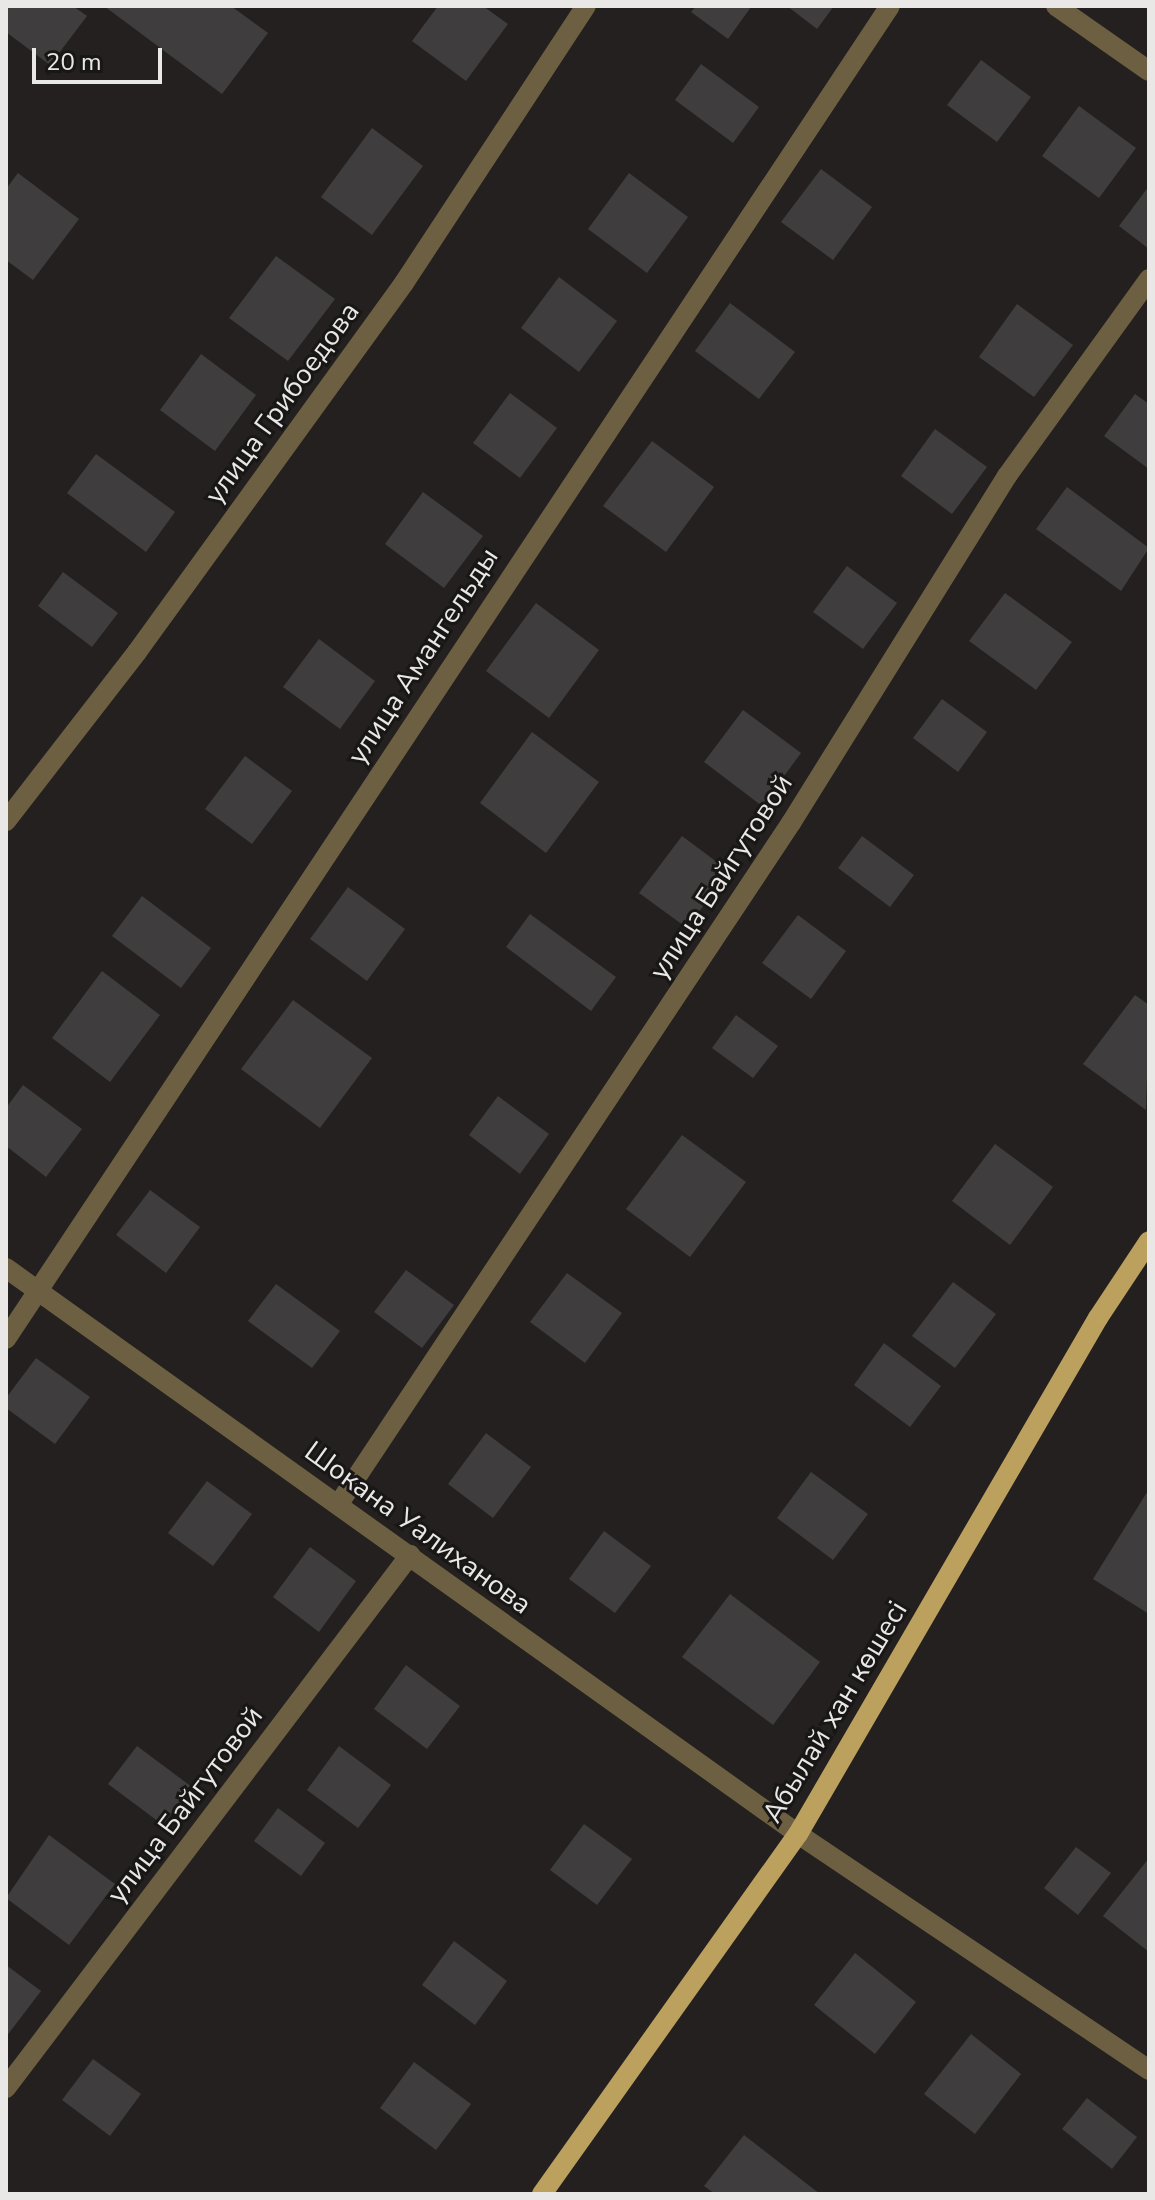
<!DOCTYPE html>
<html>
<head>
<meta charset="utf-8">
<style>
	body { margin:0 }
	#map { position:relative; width:1155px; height:2200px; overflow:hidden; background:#23201f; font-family:"Nunito Sans",sans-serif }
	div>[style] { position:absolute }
	.building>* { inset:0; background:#403d3e }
	.minor>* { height:20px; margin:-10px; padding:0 10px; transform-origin:10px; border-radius:10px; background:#6d6042 }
	.major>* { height:20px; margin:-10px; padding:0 10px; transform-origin:10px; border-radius:10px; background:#bba05e }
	span { translate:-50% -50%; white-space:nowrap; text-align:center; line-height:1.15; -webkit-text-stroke:6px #191716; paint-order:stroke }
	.street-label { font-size:28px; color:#e9e8e7 }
	.frame { position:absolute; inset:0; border:8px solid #e9e8e7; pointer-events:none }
	.scale { position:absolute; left:32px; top:48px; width:130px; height:36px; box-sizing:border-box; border:4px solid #e9e8e7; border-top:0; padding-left:10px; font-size:24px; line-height:28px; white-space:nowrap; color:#e9e8e7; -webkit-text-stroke:6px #191716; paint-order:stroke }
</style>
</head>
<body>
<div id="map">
	<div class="building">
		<i style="clip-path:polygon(6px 6px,73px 6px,87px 16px,50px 65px,6px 32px)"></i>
		<i style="clip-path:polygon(104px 6px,231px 6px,268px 33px,222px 94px)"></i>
		<i style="clip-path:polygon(438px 6px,483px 6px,508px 24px,466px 81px,412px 41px)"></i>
		<i style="clip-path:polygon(696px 6px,749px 6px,751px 7px,728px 39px,691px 12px)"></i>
		<i style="clip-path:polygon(787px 6px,834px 6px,817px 29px)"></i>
		<i style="clip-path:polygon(981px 60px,1031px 97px,997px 142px,947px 105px)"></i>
		<i style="clip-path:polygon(701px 64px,759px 107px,733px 143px,675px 100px)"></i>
		<i style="clip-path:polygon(1079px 106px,1136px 148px,1099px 198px,1042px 156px)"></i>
		<i style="clip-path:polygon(372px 128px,423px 166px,372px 235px,321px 197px)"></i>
		<i style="clip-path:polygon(821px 169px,872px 207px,833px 260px,781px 222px)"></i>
		<i style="clip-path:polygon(18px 173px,79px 219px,33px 280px,6px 260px,6px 189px)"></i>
		<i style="clip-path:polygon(629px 173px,688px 217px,647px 273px,588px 229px)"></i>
		<i style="clip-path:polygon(1149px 186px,1149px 249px,1119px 226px)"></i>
		<i style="clip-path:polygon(276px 256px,335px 299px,288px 361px,229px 318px)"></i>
		<i style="clip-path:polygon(559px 277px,617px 321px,579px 372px,521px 328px)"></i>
		<i style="clip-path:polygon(730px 303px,795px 352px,759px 399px,695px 351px)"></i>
		<i style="clip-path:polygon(1017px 304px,1073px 345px,1034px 397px,979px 357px)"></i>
		<i style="clip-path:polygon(201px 354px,256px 395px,215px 451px,160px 410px)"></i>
		<i style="clip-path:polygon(510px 393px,557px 428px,520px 478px,473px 443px)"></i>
		<i style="clip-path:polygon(1135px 394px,1149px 404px,1149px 469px,1104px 436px)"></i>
		<i style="clip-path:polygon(935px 429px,987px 467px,952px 514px,901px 476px)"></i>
		<i style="clip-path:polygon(652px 441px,714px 487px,666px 552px,603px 506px)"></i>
		<i style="clip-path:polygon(96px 454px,175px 512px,146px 552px,67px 493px)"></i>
		<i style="clip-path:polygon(1067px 487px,1149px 548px,1121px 591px,1036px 529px)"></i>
		<i style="clip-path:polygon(423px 492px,483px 536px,444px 588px,385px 544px)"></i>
		<i style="clip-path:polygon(847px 566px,897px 603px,863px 649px,813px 612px)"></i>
		<i style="clip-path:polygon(63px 572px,118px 613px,92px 647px,38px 606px)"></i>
		<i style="clip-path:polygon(1005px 593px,1072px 642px,1036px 690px,969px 641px)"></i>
		<i style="clip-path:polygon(536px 603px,599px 650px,549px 718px,486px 671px)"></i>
		<i style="clip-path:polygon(319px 639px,375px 681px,340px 729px,283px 687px)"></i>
		<i style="clip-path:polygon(942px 699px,987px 732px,958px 772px,913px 738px)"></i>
		<i style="clip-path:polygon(743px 710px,801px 753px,762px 806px,704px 762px)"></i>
		<i style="clip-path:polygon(532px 732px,599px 782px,546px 853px,480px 803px)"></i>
		<i style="clip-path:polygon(245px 756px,292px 791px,252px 844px,205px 809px)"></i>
		<i style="clip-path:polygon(682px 836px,729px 871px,687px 928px,639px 893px)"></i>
		<i style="clip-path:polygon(862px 836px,914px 875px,890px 907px,838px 868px)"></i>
		<i style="clip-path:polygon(348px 887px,405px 929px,367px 981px,310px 939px)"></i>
		<i style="clip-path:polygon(142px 896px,211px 948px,181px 988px,112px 936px)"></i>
		<i style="clip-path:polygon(530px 914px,616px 977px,591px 1011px,506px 947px)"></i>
		<i style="clip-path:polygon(798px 915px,846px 951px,811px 999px,762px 963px)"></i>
		<i style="clip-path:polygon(102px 971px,160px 1015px,110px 1082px,52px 1038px)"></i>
		<i style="clip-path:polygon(1135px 995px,1149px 1005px,1146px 1110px,1083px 1064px)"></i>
		<i style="clip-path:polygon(293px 1000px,372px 1058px,320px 1128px,241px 1069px)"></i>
		<i style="clip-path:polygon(736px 1015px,778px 1046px,753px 1078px,712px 1048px)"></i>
		<i style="clip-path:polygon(23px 1085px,82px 1129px,46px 1177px,6px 1146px,6px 1108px)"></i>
		<i style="clip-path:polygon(498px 1096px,549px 1134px,520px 1174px,469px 1135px)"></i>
		<i style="clip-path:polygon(682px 1135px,746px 1182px,690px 1257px,626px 1209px)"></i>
		<i style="clip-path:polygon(995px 1144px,1053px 1187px,1010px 1245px,952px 1201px)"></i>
		<i style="clip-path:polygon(150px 1190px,200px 1227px,166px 1273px,116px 1235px)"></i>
		<i style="clip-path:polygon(406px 1270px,454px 1305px,422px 1348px,374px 1312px)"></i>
		<i style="clip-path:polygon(567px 1273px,622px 1313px,585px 1363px,530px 1322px)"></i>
		<i style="clip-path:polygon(953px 1282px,996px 1314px,955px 1368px,912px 1336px)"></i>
		<i style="clip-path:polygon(276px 1284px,340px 1331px,312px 1368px,248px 1321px)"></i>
		<i style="clip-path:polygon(884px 1343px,941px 1386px,910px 1427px,854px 1385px)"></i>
		<i style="clip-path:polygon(36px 1358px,90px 1397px,55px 1444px,6px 1408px,6px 1398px)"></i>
		<i style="clip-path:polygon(486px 1433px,531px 1467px,493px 1518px,448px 1484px)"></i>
		<i style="clip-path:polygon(811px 1472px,868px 1514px,833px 1560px,777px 1518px)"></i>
		<i style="clip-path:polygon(207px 1481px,252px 1514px,213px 1566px,168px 1533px)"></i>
		<i style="clip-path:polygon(1149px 1489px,1149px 1614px,1093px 1579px)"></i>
		<i style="clip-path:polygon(604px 1531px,651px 1566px,615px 1613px,569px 1579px)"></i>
		<i style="clip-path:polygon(310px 1547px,356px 1581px,319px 1632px,273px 1597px)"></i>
		<i style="clip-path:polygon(730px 1594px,820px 1662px,773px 1725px,682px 1657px)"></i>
		<i style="clip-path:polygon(406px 1665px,460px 1706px,427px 1749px,374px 1709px)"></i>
		<i style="clip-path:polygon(137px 1746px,192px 1787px,163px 1825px,108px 1784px)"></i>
		<i style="clip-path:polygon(339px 1746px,391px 1785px,358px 1828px,307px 1790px)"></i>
		<i style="clip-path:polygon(278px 1808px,325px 1843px,301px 1876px,254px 1841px)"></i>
		<i style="clip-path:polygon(584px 1824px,632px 1859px,597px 1905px,550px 1870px)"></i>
		<i style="clip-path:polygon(49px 1835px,115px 1884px,69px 1945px,6px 1898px)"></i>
		<i style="clip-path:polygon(1076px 1847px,1111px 1873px,1078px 1915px,1044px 1888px)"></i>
		<i style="clip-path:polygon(1149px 1858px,1149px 1952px,1103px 1916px)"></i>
		<i style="clip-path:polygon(454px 1941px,507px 1981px,475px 2025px,422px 1985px)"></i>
		<i style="clip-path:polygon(855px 1953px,916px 2002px,875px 2054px,814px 2005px)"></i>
		<i style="clip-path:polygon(6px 1965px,41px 1991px,6px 2037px)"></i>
		<i style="clip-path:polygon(971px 2034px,1021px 2074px,975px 2134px,924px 2094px)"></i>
		<i style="clip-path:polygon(93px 2059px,141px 2094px,110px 2136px,62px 2100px)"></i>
		<i style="clip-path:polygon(414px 2062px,471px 2104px,436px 2150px,380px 2108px)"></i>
		<i style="clip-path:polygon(1087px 2098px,1137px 2137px,1112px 2169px,1062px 2129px)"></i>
		<i style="clip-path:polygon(744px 2135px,820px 2194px,715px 2194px,704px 2186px)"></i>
	</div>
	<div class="minor">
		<i style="left:1056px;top:6px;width:113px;rotate:35deg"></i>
		<i style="left:6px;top:821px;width:214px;rotate:-52.2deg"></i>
		<i style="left:137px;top:652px;width:455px;rotate:-54.1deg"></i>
		<i style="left:404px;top:283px;width:331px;rotate:-56.7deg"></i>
		<i style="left:6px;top:1268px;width:973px;rotate:35.55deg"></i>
		<i style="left:798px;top:1834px;width:423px;rotate:33.9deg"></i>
		<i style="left:6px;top:1339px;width:1599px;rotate:-56.45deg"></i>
		<i style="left:338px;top:1505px;width:819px;rotate:-56.41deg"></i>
		<i style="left:791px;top:823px;width:409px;rotate:-58.1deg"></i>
		<i style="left:1007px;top:476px;width:243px;rotate:-54.2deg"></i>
		<i style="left:6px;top:2088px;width:669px;rotate:-52.84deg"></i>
	</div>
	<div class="major">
		<i style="left:542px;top:2194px;width:442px;rotate:-54.6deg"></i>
		<i style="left:798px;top:1834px;width:597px;rotate:-59.83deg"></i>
		<i style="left:1098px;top:1318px;width:92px;rotate:-56.5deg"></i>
	</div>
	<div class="street-label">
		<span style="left:282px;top:403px;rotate:-54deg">улица Грибоедова</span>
		<span style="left:423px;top:656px;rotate:-57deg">улица Амангельды</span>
		<span style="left:721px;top:877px;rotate:-57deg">улица Байгутовой</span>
		<span style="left:418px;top:1528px;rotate:36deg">Шокана Уалиханова</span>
		<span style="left:835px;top:1712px;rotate:-59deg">Абылай хан көшесі</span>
		<span style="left:185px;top:1805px;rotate:-53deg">улица Байгутовой</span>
	</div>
	<div class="frame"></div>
	<div class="scale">20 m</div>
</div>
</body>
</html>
